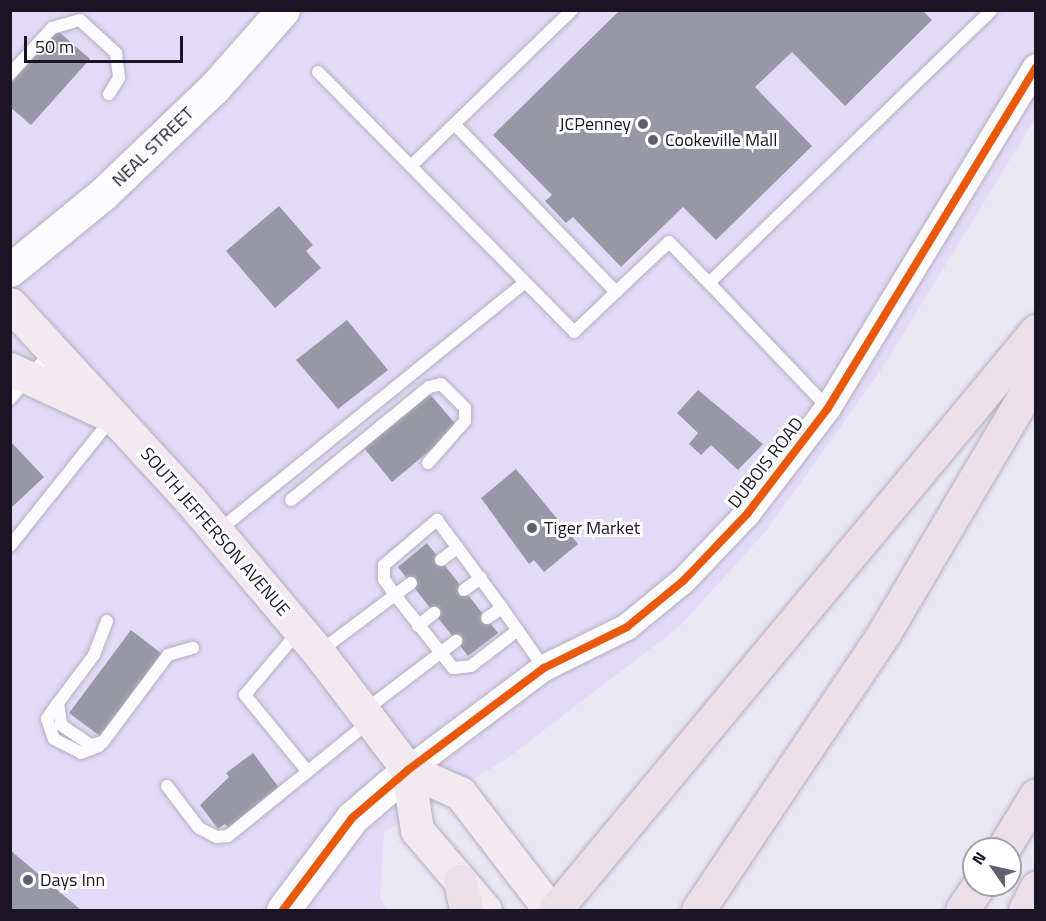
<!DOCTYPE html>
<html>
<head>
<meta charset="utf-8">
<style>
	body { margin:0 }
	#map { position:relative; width:1046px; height:921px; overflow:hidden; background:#eae7f5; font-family:"Titillium Web",sans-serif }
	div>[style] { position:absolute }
	.built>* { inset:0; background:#e2dbf8 }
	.building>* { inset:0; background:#9897a5 }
	.roads { filter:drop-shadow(0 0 2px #b3afbd) drop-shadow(0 0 2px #b3afbd) }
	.lane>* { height:12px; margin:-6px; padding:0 6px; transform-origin:6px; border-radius:6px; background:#fcfbfe }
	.street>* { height:26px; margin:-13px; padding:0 13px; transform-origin:13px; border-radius:13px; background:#fcfbfe }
	.secondary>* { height:33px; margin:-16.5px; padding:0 16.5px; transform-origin:16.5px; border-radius:16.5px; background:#fcfbfe }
	.primary>* { height:33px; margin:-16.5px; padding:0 16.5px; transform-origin:16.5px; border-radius:16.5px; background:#f2eaf0 }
	.highway>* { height:33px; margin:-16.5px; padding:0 16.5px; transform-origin:16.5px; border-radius:16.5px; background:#eddfe7 }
	.cycleway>* { height:8px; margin:-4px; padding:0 4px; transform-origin:4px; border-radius:4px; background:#e8590c }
	.dots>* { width:16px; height:16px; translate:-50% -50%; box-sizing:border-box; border:3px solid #fff; border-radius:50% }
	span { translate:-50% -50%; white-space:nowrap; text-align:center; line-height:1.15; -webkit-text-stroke:6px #fff; paint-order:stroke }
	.poi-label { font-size:18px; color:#191524 }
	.right { translate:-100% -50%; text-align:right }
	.left { translate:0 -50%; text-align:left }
	.street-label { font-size:18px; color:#191524 }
	.frame { position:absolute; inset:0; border:12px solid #191524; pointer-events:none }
	.north { position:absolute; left:962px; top:837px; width:60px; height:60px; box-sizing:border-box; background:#fff; border:2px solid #a3a1a7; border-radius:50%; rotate:304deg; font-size:16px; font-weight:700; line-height:24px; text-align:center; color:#191524 }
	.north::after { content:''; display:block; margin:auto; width:21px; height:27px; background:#625e6d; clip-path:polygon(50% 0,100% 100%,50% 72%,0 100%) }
	.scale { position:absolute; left:24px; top:36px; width:159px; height:27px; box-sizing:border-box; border:3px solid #191524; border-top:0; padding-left:8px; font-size:18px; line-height:21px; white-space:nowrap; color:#191524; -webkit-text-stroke:4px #fff; paint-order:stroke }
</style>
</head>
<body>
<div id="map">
	<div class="built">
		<i style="clip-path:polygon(10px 11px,1035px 11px,1035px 119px,881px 370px,766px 531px,680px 626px,505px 760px,384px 832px,380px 900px,389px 910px,11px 910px)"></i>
	</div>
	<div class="building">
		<i style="clip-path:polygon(620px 10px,922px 10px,932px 20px,845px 106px,792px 52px,755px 87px,812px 146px,716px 240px,683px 207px,621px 267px,573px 217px,566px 223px,545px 201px,552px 195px,493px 135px)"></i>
		<i style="clip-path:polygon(58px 31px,90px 59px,31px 125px,10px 107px,10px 84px)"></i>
		<i style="clip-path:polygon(279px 206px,313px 245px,306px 251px,321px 268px,275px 308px,226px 251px)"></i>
		<i style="clip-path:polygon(347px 320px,388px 370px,338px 409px,296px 360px)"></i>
		<i style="clip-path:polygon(698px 390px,763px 444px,738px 470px,711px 445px,701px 455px,689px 444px,698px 433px,677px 413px)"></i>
		<i style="clip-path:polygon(429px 393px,458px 427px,392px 482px,364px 448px)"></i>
		<i style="clip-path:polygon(13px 444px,44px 477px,10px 509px,10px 445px)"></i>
		<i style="clip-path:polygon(516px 469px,578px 544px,544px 572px,534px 560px,529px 564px,481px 498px)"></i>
		<i style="clip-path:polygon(427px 543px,498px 633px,468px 656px,398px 567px)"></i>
		<i style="clip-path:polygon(131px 630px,162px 654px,100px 736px,69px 713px)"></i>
		<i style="clip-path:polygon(253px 753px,280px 789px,229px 829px,225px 824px,218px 829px,200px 805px,229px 777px,226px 773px)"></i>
		<i style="clip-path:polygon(10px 850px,81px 910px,10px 910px)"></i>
	</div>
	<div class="roads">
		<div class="lane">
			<i style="left:318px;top:72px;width:365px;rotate:45.4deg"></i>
			<i style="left:574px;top:332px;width:58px;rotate:-43.6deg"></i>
			<i style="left:616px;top:292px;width:231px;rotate:-133.9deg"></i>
			<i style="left:10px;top:74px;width:62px;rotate:-47.6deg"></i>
			<i style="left:52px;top:28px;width:29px;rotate:-16deg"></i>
			<i style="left:80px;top:20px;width:49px;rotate:42.5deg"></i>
			<i style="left:116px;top:53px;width:25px;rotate:83deg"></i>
			<i style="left:119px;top:78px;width:19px;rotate:122deg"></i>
			<i style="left:411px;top:166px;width:224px;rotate:-44.1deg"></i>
			<i style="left:709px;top:283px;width:173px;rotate:46.4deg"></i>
			<i style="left:616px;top:292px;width:73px;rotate:-43.3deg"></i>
			<i style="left:669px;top:242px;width:57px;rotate:45.7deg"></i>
			<i style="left:709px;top:283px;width:393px;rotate:-44deg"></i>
			<i style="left:10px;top:399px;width:64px;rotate:-48.8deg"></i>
			<i style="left:291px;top:500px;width:178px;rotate:-39.3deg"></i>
			<i style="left:429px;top:387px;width:12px;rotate:-14deg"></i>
			<i style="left:441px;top:384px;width:34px;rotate:45deg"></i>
			<i style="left:465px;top:408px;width:13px;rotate:90deg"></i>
			<i style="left:465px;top:421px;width:56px;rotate:131.4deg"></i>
			<i style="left:218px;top:531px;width:395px;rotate:-39deg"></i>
			<i style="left:10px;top:546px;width:164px;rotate:-51.4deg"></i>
			<i style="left:441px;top:560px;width:21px;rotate:-37deg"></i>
			<i style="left:411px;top:583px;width:20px;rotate:143deg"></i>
			<i style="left:395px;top:595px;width:93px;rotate:51.5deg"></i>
			<i style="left:453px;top:668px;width:18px;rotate:-6deg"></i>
			<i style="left:471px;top:666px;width:59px;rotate:-37.5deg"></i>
			<i style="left:464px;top:590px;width:21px;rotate:-35deg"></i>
			<i style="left:502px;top:608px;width:73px;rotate:55deg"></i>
			<i style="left:107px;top:621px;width:36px;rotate:111deg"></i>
			<i style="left:94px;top:655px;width:60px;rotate:126.9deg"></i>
			<i style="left:58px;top:703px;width:22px;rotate:82deg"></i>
			<i style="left:61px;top:725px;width:36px;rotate:34deg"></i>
			<i style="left:91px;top:745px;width:12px;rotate:-14deg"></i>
			<i style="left:103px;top:742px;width:109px;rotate:-53.2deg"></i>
			<i style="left:168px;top:655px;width:26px;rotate:-16deg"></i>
			<i style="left:418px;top:626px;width:21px;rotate:-39deg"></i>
			<i style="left:298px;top:632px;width:82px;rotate:130.1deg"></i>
			<i style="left:245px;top:695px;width:99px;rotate:50.7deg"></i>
			<i style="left:319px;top:652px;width:95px;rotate:-36.9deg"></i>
			<i style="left:395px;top:595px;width:19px;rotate:-125deg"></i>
			<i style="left:384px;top:579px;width:14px;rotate:-90deg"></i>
			<i style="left:384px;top:565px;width:70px;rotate:-40.3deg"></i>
			<i style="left:437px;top:520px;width:109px;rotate:53.5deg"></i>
			<i style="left:502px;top:608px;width:18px;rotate:146deg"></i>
			<i style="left:57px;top:704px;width:18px;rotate:124deg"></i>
			<i style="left:47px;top:719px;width:21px;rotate:71deg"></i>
			<i style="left:54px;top:739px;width:30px;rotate:27deg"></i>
			<i style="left:81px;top:753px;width:19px;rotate:-21deg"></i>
			<i style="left:364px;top:711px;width:116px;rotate:-37.3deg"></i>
			<i style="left:167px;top:786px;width:53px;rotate:52.7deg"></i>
			<i style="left:199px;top:828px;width:20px;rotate:27deg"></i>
			<i style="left:217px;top:837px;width:11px;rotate:-5deg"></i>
			<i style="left:228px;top:836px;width:181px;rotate:-39deg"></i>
		</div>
		<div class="street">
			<i style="left:408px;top:770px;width:170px;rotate:-36.9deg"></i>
			<i style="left:544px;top:668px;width:93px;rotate:-26.3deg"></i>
			<i style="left:627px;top:627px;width:72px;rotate:-39.4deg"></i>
			<i style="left:683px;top:581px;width:93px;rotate:-46.3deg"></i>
			<i style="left:747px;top:514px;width:133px;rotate:-52.6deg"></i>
			<i style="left:828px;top:408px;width:399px;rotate:-58.6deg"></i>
		</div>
		<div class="secondary">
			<i style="left:10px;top:270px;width:122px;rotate:-39.3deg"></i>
			<i style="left:104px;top:193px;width:152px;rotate:-43.7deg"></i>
			<i style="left:214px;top:88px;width:104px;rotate:-48.5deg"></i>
			<i style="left:283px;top:910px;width:115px;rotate:-53.1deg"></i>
			<i style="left:352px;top:818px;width:74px;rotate:-40.6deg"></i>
		</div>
		<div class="primary">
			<i style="left:10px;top:304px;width:268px;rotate:47.4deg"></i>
			<i style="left:191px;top:501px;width:199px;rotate:49.9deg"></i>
			<i style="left:319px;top:653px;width:147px;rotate:52.7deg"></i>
			<i style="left:408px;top:770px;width:61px;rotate:81.5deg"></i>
			<i style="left:417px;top:830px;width:105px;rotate:49.6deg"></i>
			<i style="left:10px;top:369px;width:102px;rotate:24.8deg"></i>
			<i style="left:408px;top:770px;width:57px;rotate:23.9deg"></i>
			<i style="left:460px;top:793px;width:148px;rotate:52.4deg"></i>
		</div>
		<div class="highway">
			<i style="left:1003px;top:849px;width:63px;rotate:-58.6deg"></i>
			<i style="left:460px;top:881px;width:30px;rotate:78deg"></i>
			<i style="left:555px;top:910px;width:753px;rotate:-50.28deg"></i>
			<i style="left:698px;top:910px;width:334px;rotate:-56.1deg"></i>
			<i style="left:884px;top:633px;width:299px;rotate:-59.4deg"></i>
			<i style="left:962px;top:910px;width:30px;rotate:-56deg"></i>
			<i style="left:1025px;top:910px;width:25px;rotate:-63deg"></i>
		</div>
	</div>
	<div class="cycleway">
		<i style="left:283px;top:910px;width:115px;rotate:-53.1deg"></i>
		<i style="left:352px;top:818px;width:74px;rotate:-40.6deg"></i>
		<i style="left:408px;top:770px;width:170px;rotate:-36.9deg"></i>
		<i style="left:544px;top:668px;width:93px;rotate:-26.3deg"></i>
		<i style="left:627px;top:627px;width:72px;rotate:-39.4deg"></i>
		<i style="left:683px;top:581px;width:93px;rotate:-46.3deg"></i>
		<i style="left:747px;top:514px;width:133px;rotate:-52.6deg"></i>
		<i style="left:828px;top:408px;width:399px;rotate:-58.6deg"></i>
	</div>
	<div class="dots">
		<i style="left:643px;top:124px;background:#625e6d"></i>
		<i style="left:653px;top:140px;background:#625e6d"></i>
		<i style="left:532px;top:528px;background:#625e6d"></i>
		<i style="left:28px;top:880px;background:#625e6d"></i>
	</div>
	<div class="poi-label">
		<span class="right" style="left:631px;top:124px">JCPenney</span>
		<span class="left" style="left:665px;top:140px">Cookeville Mall</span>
		<span class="left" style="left:544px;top:528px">Tiger Market</span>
		<span class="left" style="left:40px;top:880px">Days Inn</span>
	</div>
	<div class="street-label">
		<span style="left:153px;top:147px;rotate:-44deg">NEAL STREET</span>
		<span style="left:766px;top:463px;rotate:-52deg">DUBOIS ROAD</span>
		<span style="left:215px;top:532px;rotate:49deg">SOUTH JEFFERSON AVENUE</span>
	</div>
	<div class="frame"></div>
	<div class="north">N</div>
	<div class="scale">50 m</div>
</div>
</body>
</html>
